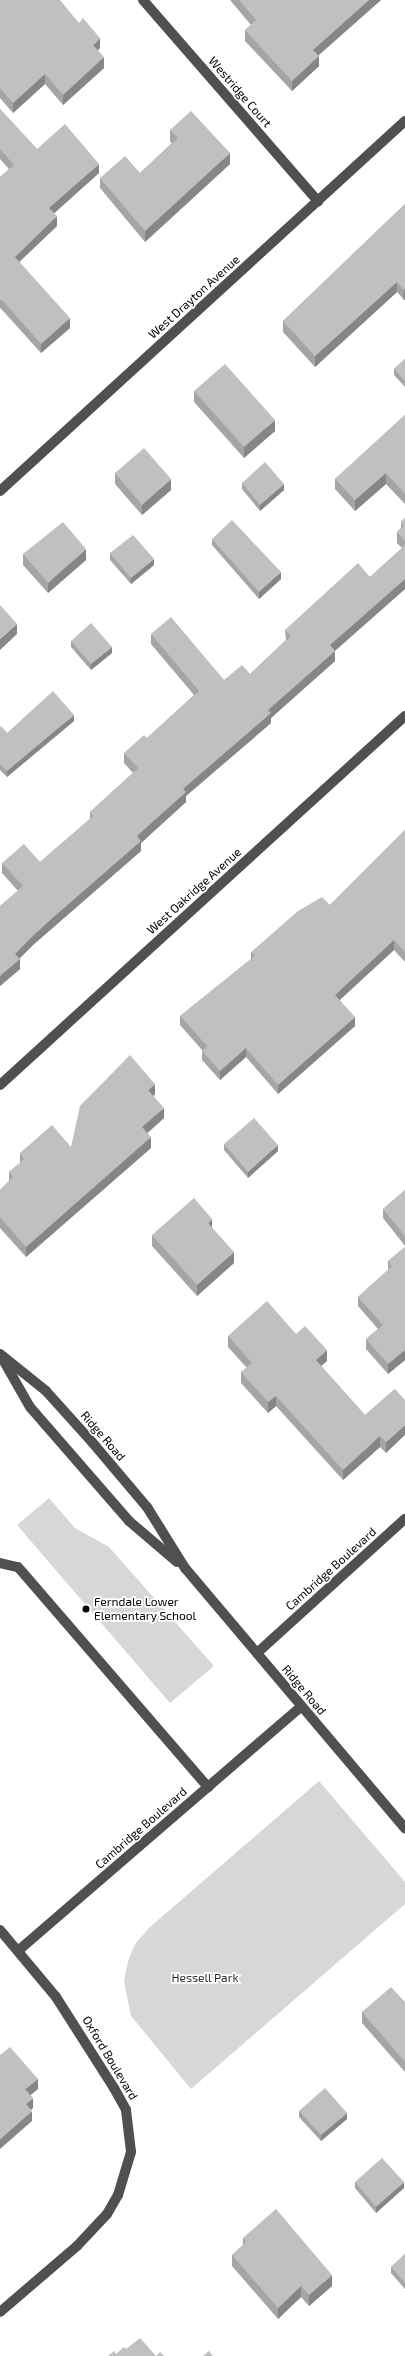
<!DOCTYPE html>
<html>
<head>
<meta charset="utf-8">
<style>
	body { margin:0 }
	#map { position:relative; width:405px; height:2356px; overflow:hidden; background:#fff; font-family:"Exo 2",sans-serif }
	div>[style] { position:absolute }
	.green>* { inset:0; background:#d7d7d7 }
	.minor>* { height:10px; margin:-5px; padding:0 5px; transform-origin:5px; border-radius:5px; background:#505050 }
	.wall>* { inset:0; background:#a5a5a5 }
	.shaded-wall>* { inset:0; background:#868686 }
	.building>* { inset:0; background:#c0c0c0 }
	.dots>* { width:11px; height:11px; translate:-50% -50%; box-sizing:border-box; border:2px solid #fff; border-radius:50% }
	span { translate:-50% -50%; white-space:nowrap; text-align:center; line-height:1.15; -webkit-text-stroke:3.5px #fff; paint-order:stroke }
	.street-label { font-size:12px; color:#000 }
	.poi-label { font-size:12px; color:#000 }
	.left { translate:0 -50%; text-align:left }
	.park-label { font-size:12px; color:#2e2e2e }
</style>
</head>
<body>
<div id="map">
	<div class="green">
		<i style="clip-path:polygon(49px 1498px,75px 1528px,109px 1547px,214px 1666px,170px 1703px,17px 1525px)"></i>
		<i style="clip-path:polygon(319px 1781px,405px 1882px,405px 1904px,191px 2089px,131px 2016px,124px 1981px,128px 1961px,135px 1944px,150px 1927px)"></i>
	</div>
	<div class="minor">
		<i style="left:143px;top:0;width:267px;rotate:49deg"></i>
		<i style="left:0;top:491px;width:549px;rotate:-42.41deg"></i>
		<i style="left:0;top:1085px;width:548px;rotate:-42.34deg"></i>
		<i style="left:0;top:1354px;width:59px;rotate:38.8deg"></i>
		<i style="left:46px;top:1391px;width:69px;rotate:48deg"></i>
		<i style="left:92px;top:1442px;width:85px;rotate:49.8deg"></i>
		<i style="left:147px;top:1507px;width:72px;rotate:58.1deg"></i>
		<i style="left:185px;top:1568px;width:341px;rotate:49.8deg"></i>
		<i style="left:2px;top:1358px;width:56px;rotate:60.3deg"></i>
		<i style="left:30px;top:1407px;width:151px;rotate:49deg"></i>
		<i style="left:129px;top:1521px;width:63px;rotate:40.5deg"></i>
		<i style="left:0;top:1563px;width:18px;rotate:13deg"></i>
		<i style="left:18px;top:1567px;width:291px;rotate:49.2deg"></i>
		<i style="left:257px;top:1653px;width:200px;rotate:-42.2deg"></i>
		<i style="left:0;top:1930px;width:87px;rotate:50.1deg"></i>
		<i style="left:56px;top:1997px;width:108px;rotate:57.5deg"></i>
		<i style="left:114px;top:2088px;width:25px;rotate:61deg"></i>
		<i style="left:126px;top:2110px;width:42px;rotate:83.2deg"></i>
		<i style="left:131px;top:2152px;width:45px;rotate:106.8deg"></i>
		<i style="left:118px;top:2195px;width:22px;rotate:120deg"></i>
		<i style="left:107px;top:2214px;width:44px;rotate:133.2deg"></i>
		<i style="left:77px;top:2246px;width:101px;rotate:139.4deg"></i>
		<i style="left:19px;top:1950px;width:372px;rotate:-40.8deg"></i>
	</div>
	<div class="wall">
		<i style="clip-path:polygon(0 0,100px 48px,98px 50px,104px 68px,63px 105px,45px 84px,13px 113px,0 98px)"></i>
		<i style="clip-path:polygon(230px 0,381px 0,319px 55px,319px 66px,292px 91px,245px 41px,245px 30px,251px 25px)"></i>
		<i style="clip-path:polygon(0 109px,37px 149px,99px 173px,54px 213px,57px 226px,19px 262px,70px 328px,41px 353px,4px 312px,0 308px,0 177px,9px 169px,0 159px)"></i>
		<i style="clip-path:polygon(170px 130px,230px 164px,145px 242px,100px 188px,100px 178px,140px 173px,172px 143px,170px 141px)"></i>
		<i style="clip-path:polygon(405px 204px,405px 300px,404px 300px,397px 292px,315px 367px,283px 332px,283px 321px)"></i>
		<i style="clip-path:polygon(405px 359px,405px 387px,394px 375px,394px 369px)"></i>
		<i style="clip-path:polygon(194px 391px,275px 431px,244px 458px,194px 402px)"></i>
		<i style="clip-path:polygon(405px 415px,405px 504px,386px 484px,355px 511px,335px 489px,335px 479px)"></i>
		<i style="clip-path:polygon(115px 473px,171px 490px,142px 515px,115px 484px)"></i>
		<i style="clip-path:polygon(242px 483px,284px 490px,260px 511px,242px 489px)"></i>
		<i style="clip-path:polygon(405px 518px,405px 589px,335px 651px,335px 661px,271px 718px,271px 723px,186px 796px,186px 802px,141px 843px,141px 851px,33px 945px,19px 959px,20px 969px,0 986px,0 906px,18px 891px,2px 873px,2px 863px,40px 862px,90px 819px,90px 812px,133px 773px,124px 763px,124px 753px,147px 738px,194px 695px,151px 644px,151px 634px,224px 680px,250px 674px,286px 640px,285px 630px,370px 577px,402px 548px,397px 543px,397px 532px,401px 528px,401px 522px)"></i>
		<i style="clip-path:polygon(212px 539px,281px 579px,259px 599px,212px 545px)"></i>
		<i style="clip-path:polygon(110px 553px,154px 565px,131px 584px,110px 560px)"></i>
		<i style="clip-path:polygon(23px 554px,86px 560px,48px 593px,23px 565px)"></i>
		<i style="clip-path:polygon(71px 641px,112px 653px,91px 670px,71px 647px)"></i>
		<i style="clip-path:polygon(74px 721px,7px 777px,0 770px,0 727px,7px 733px)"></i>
		<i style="clip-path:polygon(405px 830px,405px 962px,394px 950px,340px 1000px,355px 1026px,278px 1094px,246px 1057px,220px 1080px,202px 1060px,202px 1050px,180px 1025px,180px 1016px,251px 959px,251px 952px,330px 905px)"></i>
		<i style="clip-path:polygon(155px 1094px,154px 1096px,164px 1118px,147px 1133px,151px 1148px,26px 1257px,0 1228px,0 1190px,9px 1181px,9px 1172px,20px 1163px,20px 1153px,71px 1147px)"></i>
		<i style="clip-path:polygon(224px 1144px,278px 1151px,248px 1178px,224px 1150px)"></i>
		<i style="clip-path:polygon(405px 1190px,405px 1246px,383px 1218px,383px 1209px)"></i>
		<i style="clip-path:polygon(212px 1228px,234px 1263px,197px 1296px,152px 1246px,152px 1235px)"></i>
		<i style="clip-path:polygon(405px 1247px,405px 1360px,388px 1374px,366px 1349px,366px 1339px,378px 1329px,358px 1306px,358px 1297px,388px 1270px,388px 1261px)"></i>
		<i style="clip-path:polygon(296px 1334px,327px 1361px,321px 1366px,365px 1415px,395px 1389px,386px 1453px,380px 1447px,343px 1480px,276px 1406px,268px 1413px,241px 1383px,241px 1372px,247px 1368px,228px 1347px,228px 1336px)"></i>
		<i style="clip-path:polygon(405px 2002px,405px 2072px,362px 2023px,362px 2012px)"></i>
		<i style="clip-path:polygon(299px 2111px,347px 2119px,321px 2141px,299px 2117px)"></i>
		<i style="clip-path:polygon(355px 2182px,404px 2188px,376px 2213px,355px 2188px)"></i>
		<i style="clip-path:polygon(243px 2238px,332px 2286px,309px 2306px,301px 2297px,278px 2319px,232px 2266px,232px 2255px,243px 2245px)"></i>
		<i style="clip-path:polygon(405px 2254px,405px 2289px,391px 2273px,391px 2267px)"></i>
	</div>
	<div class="shaded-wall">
		<i style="clip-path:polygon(369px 0,381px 0,313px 60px,313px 50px)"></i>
		<i style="clip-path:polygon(100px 38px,100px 48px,93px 55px,93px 45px)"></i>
		<i style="clip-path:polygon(319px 56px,319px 66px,292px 91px,292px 81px)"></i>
		<i style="clip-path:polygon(104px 57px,104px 68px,63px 105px,63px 95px)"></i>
		<i style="clip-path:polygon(45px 74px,45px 84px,13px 113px,13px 103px)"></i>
		<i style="clip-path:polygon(230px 153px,230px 164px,145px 242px,145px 231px)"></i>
		<i style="clip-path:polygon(99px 164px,99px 173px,49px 218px,49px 208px)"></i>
		<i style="clip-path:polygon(57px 216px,57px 226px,15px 266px,15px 257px)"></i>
		<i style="clip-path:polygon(397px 282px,397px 292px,315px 367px,315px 356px)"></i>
		<i style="clip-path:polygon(405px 289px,405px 300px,404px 300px,404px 290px)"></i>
		<i style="clip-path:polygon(70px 318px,70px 328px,41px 353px,41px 344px)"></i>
		<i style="clip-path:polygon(275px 420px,275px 431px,244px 458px,244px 447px)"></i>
		<i style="clip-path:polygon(386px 473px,386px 484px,355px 511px,355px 500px)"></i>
		<i style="clip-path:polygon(171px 479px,171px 490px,142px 515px,142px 505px)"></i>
		<i style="clip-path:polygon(284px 484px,284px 490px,260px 511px,260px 505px)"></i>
		<i style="clip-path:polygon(86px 549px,86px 560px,48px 593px,48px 583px)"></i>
		<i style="clip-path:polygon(154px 559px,154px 565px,131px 584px,131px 578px)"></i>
		<i style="clip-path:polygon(281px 572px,281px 579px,259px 599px,259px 592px)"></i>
		<i style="clip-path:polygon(405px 579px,405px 589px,330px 655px,330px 645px)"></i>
		<i style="clip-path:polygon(17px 624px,17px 634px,0 650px,0 639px)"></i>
		<i style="clip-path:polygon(112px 647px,112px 653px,91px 670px,91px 664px)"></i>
		<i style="clip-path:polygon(335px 651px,335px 661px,271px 718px,271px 723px,186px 796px,186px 802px,141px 843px,141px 851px,33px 945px,16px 962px,20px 959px,20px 969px,0 986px,0 976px,15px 954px,137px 836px,183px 789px,268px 710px)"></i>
		<i style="clip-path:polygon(74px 715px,74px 721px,7px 777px,7px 771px)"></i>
		<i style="clip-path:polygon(394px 940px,394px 950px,335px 1004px,335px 995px)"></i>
		<i style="clip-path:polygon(355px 1017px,355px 1026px,278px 1094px,278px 1085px)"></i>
		<i style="clip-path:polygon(246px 1048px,246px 1057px,220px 1080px,220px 1071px)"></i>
		<i style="clip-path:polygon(155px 1084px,155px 1094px,148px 1100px,148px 1090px)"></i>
		<i style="clip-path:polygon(164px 1108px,164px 1118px,142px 1138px,142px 1127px)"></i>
		<i style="clip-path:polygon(151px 1137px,151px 1148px,26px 1257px,26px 1247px)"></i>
		<i style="clip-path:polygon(278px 1145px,278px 1151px,248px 1178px,248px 1172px)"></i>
		<i style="clip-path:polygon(212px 1219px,212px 1229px,208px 1223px)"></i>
		<i style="clip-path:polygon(234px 1252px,234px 1263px,197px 1296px,197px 1285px)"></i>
		<i style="clip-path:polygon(327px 1350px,327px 1361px,316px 1370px,316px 1360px)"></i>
		<i style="clip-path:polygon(405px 1350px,405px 1360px,388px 1374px,388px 1364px)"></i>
		<i style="clip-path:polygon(276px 1396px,276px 1406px,268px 1413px,268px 1402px)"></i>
		<i style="clip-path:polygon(405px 1425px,405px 1435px,386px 1453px,386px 1442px)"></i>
		<i style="clip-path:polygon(380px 1436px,380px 1447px,343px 1480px,343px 1470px)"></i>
		<i style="clip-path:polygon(38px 2079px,38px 2089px,25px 2100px,25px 2089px)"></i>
		<i style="clip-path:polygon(33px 2098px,33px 2108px,26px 2115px,26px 2104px)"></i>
		<i style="clip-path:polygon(32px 2111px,32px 2121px,0 2149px,0 2139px)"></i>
		<i style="clip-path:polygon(347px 2113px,347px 2119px,321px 2141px,321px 2135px)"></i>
		<i style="clip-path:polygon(404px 2182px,404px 2188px,376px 2213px,376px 2207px)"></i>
		<i style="clip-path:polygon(332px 2275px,332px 2286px,309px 2306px,309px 2295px)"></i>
		<i style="clip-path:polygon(301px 2286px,301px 2297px,278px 2319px,278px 2308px)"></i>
	</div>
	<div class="building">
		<i style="clip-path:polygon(0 0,60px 0,79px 23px,83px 18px,100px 38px,93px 45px,104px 57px,63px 95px,45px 74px,13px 103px,0 88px)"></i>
		<i style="clip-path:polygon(239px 0,369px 0,313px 50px,319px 56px,292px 81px,245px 30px,256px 20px)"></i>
		<i style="clip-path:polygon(0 109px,37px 149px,65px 124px,99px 164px,49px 208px,57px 216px,15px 257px,70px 318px,41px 344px,4px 302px,0 299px,0 177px,14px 165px,0 149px)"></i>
		<i style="clip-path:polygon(191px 111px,230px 153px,145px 231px,100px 178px,125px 156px,140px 173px,178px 138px,170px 130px)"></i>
		<i style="clip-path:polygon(405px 204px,405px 289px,404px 290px,397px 282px,315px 356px,283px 321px)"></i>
		<i style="clip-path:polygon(405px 359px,405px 381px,394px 369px)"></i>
		<i style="clip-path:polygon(225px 364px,275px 420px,244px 447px,194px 391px)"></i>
		<i style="clip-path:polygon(405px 415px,405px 494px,386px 473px,355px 500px,335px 479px)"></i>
		<i style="clip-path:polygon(144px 448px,171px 479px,142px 505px,115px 473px)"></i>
		<i style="clip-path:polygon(265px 462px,284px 484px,260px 505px,242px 483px)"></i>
		<i style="clip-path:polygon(405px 518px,405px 541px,397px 532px,404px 526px,401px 522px)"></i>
		<i style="clip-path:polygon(232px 520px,281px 572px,259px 592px,212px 539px)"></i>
		<i style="clip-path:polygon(63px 522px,86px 549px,48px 583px,23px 554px)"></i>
		<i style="clip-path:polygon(133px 535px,154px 559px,131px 578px,110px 553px)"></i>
		<i style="clip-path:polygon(405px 545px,405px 579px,330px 645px,335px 651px,268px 710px,271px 713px,183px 789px,186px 792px,137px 836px,141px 841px,33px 935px,15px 954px,20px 959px,0 976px,0 906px,23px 886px,2px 863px,24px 844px,40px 862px,93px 816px,90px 812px,138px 768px,124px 753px,144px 735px,147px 738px,199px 691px,151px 634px,171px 617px,224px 680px,242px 665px,250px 674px,291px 636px,285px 630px,358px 563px,370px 577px)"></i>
		<i style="clip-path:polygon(0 606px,1px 606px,17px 624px,0 639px)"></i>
		<i style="clip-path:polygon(91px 623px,112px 647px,91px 664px,71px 641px)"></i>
		<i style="clip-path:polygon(53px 691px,74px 715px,7px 771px,0 764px,0 727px,1px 726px,7px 733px)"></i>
		<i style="clip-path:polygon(405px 830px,405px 952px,394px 940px,335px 995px,355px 1017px,278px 1085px,246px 1048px,220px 1071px,202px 1051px,207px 1046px,180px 1016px,255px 956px,251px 952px,298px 911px,322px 897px,330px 905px)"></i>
		<i style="clip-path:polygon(130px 1055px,155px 1084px,148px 1090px,164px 1108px,142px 1127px,151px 1137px,26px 1247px,0 1217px,0 1190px,13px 1177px,9px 1172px,24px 1159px,20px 1153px,52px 1125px,71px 1147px,80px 1106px)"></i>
		<i style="clip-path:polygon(254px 1118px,278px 1145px,248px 1172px,224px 1144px)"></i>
		<i style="clip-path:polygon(405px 1190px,405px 1236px,383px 1209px)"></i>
		<i style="clip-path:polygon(194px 1198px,212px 1219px,208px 1223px,234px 1252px,197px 1285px,152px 1235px)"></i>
		<i style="clip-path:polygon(405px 1247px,405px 1350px,388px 1364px,366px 1339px,383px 1325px,358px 1297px,392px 1266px,388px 1261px)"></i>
		<i style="clip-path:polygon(267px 1301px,296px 1334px,305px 1326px,327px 1350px,316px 1360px,365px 1415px,395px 1389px,405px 1400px,405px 1425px,386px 1442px,380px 1436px,343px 1470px,276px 1396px,268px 1402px,241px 1372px,252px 1363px,228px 1336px)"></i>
		<i style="clip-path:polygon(391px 1987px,405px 2002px,405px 2062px,362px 2012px)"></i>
		<i style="clip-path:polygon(10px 2047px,38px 2079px,25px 2089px,33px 2098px,26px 2104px,32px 2111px,0 2139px,0 2055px)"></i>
		<i style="clip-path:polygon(325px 2088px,347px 2113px,321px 2135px,299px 2111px)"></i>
		<i style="clip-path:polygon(382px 2158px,404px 2182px,376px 2207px,355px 2182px)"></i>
		<i style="clip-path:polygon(276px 2209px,332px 2275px,309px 2295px,301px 2286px,278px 2308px,232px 2255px,246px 2242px,243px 2238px)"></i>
		<i style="clip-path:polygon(405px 2254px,405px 2283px,391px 2267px)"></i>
		<i style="clip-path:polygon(140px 2338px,156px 2356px,108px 2356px,114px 2351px,116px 2354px,124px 2347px,126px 2349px)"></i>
		<i style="clip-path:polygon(209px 2351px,213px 2356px,203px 2356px)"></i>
		<i style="clip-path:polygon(160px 2352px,164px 2356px,156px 2356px)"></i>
	</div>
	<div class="dots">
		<i style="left:86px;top:1609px;background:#000"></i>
	</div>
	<div class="street-label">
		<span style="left:240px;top:92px;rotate:49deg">Westridge Court</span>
		<span style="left:194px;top:297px;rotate:-42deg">West Drayton Avenue</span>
		<span style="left:194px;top:891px;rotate:-42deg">West Oakridge Avenue</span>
		<span style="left:103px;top:1436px;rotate:49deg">Ridge Road</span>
		<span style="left:331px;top:1569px;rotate:-42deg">Cambridge Boulevard</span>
		<span style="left:304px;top:1690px;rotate:50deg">Ridge Road</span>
		<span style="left:141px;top:1828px;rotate:-41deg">Cambridge Boulevard</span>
		<span style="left:110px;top:2058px;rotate:59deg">Oxford Boulevard</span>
	</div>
	<div class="poi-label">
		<span class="left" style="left:94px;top:1609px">Ferndale Lower<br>Elementary School</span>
	</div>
	<div class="park-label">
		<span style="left:205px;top:1978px">Hessell Park</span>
	</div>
</div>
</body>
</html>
